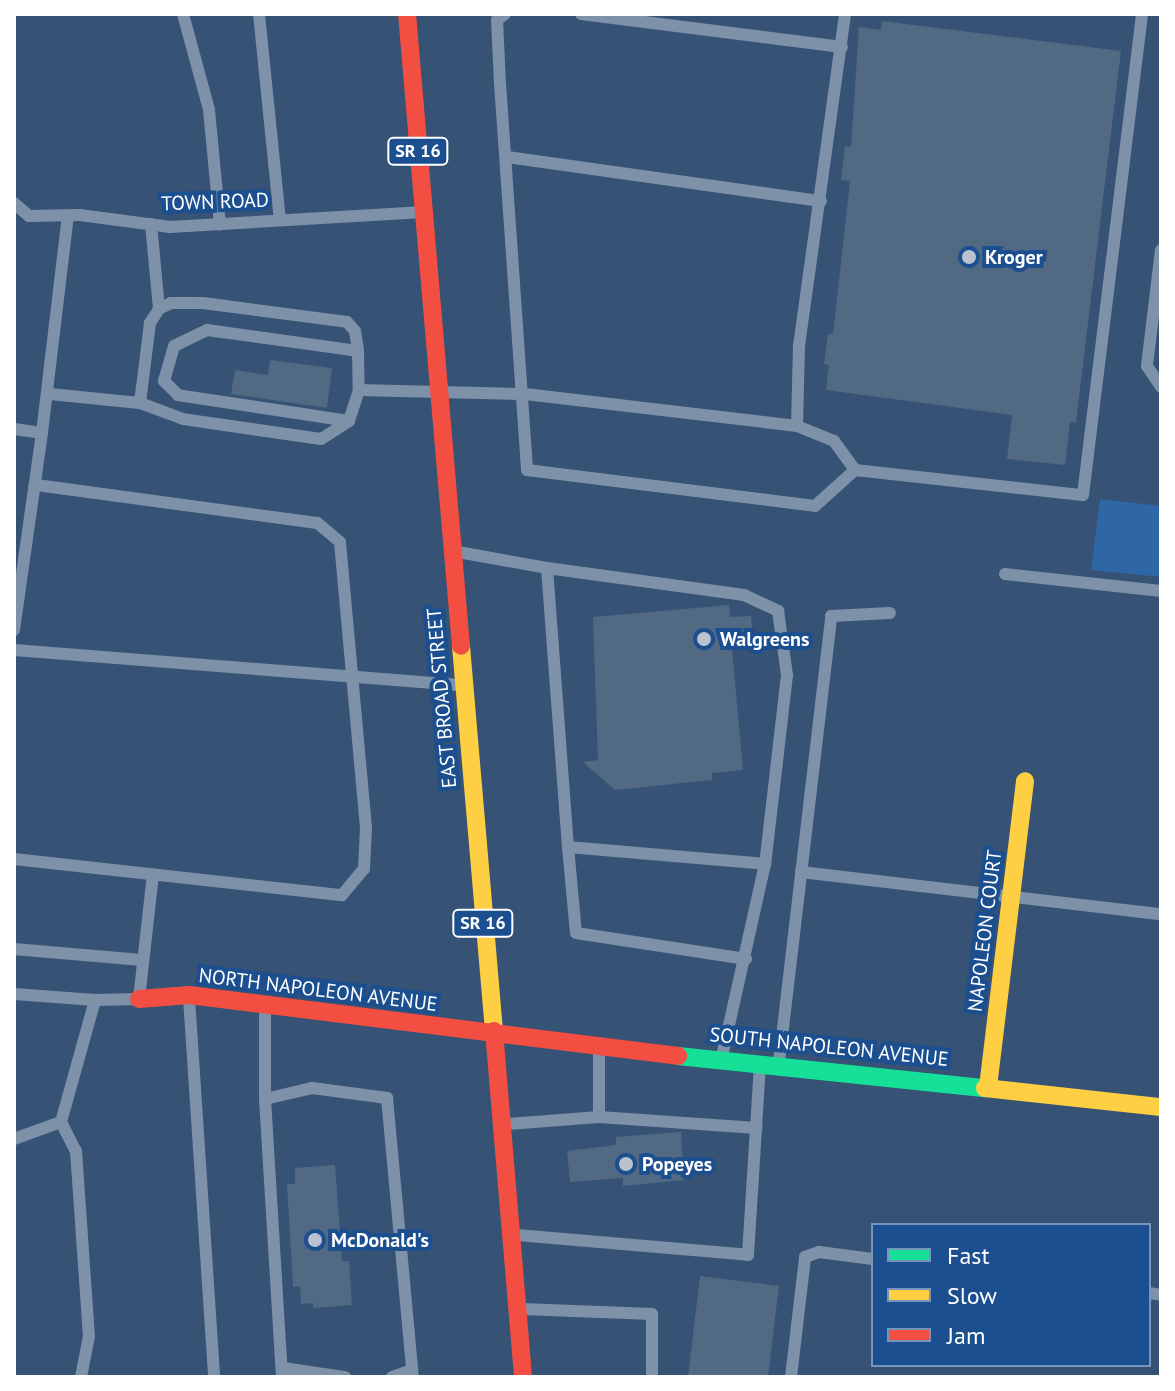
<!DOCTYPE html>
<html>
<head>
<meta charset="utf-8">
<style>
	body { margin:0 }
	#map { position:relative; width:1175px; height:1391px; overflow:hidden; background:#365274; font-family:"PT Sans",sans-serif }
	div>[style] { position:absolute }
	.green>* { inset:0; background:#2f66a5 }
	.building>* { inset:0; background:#526984 }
	.lane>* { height:12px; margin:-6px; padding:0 6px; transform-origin:6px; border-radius:6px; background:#7d92a8 }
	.fast>* { height:18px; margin:-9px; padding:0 9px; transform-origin:9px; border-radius:9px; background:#16e098 }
	.slow>* { height:18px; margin:-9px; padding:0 9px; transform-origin:9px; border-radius:9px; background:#ffcf43 }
	.jam>* { height:18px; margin:-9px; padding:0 9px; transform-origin:9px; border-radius:9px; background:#f24e42 }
	.dots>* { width:22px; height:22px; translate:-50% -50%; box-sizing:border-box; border:4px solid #1b4f8f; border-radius:50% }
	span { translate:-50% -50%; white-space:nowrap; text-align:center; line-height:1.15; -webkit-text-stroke:8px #1b4f8f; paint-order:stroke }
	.shield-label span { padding:2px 6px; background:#1b4f8f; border:2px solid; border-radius:6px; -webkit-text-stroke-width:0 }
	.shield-label { font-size:18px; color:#fff; font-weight:700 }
	.street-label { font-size:20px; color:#fff }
	.poi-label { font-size:20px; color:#fff; font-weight:700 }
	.left { translate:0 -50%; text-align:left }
	.frame { position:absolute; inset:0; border:16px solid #fff; pointer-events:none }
	.legend { position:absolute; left:871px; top:1223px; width:280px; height:144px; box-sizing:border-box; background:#1b4f8f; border:2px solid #7695bc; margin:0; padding:10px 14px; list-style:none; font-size:24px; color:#fff }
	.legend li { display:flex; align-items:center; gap:16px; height:40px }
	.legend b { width:40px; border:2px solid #7695bc }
</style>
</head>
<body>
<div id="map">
	<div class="green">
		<i style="clip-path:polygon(1100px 499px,1161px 506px,1161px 577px,1091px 570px)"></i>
	</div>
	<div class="building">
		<i style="clip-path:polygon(882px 21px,1121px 51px,1076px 422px,1070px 422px,1065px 465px,1007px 459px,1012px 415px,826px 390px,829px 365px,824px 364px,828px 334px,833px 334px,850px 181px,841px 180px,845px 146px,851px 147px,859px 27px,881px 30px)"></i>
		<i style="clip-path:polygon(270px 360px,332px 368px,327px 408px,231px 394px,235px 370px,268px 375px)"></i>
		<i style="clip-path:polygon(729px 605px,730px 617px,751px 616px,754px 647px,732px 649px,743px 770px,712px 773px,712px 780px,615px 790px,583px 762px,598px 760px,593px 617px)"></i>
		<i style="clip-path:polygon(681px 1132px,684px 1180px,623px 1186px,623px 1178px,570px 1182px,567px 1151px,616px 1145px,616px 1137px)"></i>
		<i style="clip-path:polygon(335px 1165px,342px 1261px,349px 1261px,352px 1305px,313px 1308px,313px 1303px,301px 1304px,300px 1286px,293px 1287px,287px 1184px,295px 1184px,295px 1168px)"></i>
		<i style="clip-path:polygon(700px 1276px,779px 1286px,768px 1377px,688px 1377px)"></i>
	</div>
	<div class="lane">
		<i style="left:183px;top:14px;width:99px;rotate:74.8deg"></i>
		<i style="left:209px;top:110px;width:115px;rotate:84.5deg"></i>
		<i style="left:259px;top:14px;width:207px;rotate:84.2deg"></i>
		<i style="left:505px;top:14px;width:10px;rotate:143deg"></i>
		<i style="left:497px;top:20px;width:63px;rotate:87.3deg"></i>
		<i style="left:500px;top:83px;width:388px;rotate:86deg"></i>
		<i style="left:527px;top:470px;width:290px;rotate:7.1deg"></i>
		<i style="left:815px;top:506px;width:54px;rotate:-42deg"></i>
		<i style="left:581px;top:14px;width:263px;rotate:7.2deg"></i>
		<i style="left:507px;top:157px;width:317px;rotate:8deg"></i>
		<i style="left:14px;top:203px;width:20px;rotate:41deg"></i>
		<i style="left:29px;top:216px;width:51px;rotate:-1.1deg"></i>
		<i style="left:80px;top:215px;width:91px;rotate:7.6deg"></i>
		<i style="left:170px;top:227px;width:250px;rotate:-3.4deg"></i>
		<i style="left:151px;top:224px;width:85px;rotate:84.6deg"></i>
		<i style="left:1161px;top:250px;width:117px;rotate:96.9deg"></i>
		<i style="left:1147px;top:366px;width:25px;rotate:56deg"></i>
		<i style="left:171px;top:303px;width:32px"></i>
		<i style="left:203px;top:303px;width:145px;rotate:7.5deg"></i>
		<i style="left:347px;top:322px;width:12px;rotate:48deg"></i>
		<i style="left:355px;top:331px;width:20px;rotate:81deg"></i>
		<i style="left:358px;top:351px;width:39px;rotate:89deg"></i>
		<i style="left:359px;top:390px;width:33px;rotate:108deg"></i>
		<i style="left:349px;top:421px;width:33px;rotate:147deg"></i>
		<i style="left:321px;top:439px;width:139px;rotate:-171.8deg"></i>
		<i style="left:183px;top:419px;width:46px;rotate:-159.6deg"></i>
		<i style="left:140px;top:403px;width:81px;rotate:-82.9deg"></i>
		<i style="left:150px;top:323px;width:17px;rotate:-57deg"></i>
		<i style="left:159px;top:309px;width:13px;rotate:-27deg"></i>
		<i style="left:359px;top:390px;width:166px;rotate:1.4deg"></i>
		<i style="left:525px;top:394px;width:274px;rotate:6.7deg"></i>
		<i style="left:797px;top:426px;width:80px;rotate:-88.6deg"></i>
		<i style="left:799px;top:346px;width:335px;rotate:-82.1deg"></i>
		<i style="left:50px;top:394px;width:90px;rotate:5.7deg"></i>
		<i style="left:349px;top:421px;width:173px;rotate:-171.4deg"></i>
		<i style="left:178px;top:395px;width:20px;rotate:-135deg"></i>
		<i style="left:164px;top:381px;width:36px;rotate:-74deg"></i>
		<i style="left:174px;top:346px;width:37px;rotate:-26deg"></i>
		<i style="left:207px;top:330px;width:152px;rotate:7.9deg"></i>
		<i style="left:797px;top:426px;width:40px;rotate:22deg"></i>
		<i style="left:834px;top:441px;width:36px;rotate:54deg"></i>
		<i style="left:855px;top:470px;width:229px;rotate:6.3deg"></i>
		<i style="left:1083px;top:495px;width:485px;rotate:-83deg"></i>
		<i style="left:14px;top:429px;width:28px;rotate:8deg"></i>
		<i style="left:42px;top:433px;width:199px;rotate:98.1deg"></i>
		<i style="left:42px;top:433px;width:219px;rotate:-83.2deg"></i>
		<i style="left:458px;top:552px;width:90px;rotate:10.2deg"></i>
		<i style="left:547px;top:568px;width:280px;rotate:85.7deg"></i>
		<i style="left:568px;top:847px;width:198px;rotate:4.9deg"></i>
		<i style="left:547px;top:568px;width:199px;rotate:7.8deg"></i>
		<i style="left:744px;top:595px;width:38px;rotate:25deg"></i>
		<i style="left:778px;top:611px;width:65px;rotate:82deg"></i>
		<i style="left:787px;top:675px;width:190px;rotate:96.6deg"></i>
		<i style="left:765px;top:864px;width:198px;rotate:102.6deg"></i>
		<i style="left:1005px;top:574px;width:157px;rotate:6.2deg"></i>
		<i style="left:14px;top:650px;width:446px;rotate:4.5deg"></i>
		<i style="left:568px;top:847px;width:86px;rotate:84.7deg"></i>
		<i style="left:576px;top:933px;width:172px;rotate:8.7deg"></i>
		<i style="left:14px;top:859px;width:330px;rotate:6.3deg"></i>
		<i style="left:342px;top:895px;width:34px;rotate:-50deg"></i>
		<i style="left:364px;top:869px;width:41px;rotate:-87.2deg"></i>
		<i style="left:366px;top:828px;width:287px;rotate:-95.2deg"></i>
		<i style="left:340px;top:542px;width:30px;rotate:-140deg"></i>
		<i style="left:317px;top:523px;width:285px;rotate:-172.3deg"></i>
		<i style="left:801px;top:872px;width:362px;rotate:6.7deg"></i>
		<i style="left:14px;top:949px;width:128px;rotate:4.9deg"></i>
		<i style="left:14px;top:994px;width:81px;rotate:4.2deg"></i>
		<i style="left:189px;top:998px;width:380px;rotate:86.2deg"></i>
		<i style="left:265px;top:1009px;width:90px;rotate:90deg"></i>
		<i style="left:265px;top:1099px;width:279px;rotate:86.5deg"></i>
		<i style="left:779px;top:1062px;width:449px;rotate:-83.3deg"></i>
		<i style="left:831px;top:616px;width:59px;rotate:-2.9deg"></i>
		<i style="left:265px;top:1099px;width:48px;rotate:-13.2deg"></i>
		<i style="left:312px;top:1088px;width:76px;rotate:7.6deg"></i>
		<i style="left:387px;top:1098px;width:280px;rotate:84.7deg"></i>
		<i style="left:599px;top:1117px;width:158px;rotate:4deg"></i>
		<i style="left:61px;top:1122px;width:33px;rotate:63deg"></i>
		<i style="left:76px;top:1151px;width:185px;rotate:86deg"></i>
		<i style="left:89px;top:1336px;width:42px;rotate:101deg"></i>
		<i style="left:508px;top:1124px;width:91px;rotate:-4.4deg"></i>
		<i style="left:599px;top:1117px;width:67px;rotate:-90deg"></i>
		<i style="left:14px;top:1139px;width:50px;rotate:-19.9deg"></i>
		<i style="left:61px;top:1122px;width:127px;rotate:-74.4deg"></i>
		<i style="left:95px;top:1000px;width:44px;rotate:-1.3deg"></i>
		<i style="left:139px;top:999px;width:125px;rotate:-83.6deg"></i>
		<i style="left:517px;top:1235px;width:232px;rotate:4.9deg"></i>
		<i style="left:748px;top:1255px;width:189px;rotate:-86.4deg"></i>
		<i style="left:1149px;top:1293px;width:12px;rotate:9deg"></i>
		<i style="left:522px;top:1309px;width:130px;rotate:2.2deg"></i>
		<i style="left:652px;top:1314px;width:63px;rotate:90deg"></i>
		<i style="left:283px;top:1368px;width:63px;rotate:8.3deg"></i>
		<i style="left:392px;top:1377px;width:21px;rotate:-19deg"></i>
		<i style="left:791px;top:1377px;width:121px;rotate:-83.3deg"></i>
		<i style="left:805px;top:1257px;width:15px;rotate:-20deg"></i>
		<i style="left:819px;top:1252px;width:54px;rotate:7.4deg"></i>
	</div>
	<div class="fast">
		<i style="left:678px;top:1056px;width:309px;rotate:6deg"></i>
	</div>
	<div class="slow">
		<i style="left:461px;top:646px;width:386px;rotate:85.1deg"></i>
		<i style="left:988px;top:1087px;width:308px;rotate:-83.1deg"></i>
		<i style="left:985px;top:1088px;width:177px;rotate:6.2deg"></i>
	</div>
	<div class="jam">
		<i style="left:407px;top:14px;width:634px;rotate:85.12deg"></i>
		<i style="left:139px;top:999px;width:50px;rotate:-4.6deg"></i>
		<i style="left:189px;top:995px;width:493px;rotate:7.1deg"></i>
		<i style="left:494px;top:1031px;width:347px;rotate:85.2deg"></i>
	</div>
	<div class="dots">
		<i style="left:969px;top:257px;background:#b9c2ce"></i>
		<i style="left:704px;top:639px;background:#b9c2ce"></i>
		<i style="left:626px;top:1164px;background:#b9c2ce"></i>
		<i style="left:315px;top:1240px;background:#b9c2ce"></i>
	</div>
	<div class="shield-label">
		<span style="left:418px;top:151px">SR 16</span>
		<span style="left:483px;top:923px">SR 16</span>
	</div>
	<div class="street-label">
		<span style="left:215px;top:202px;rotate:-2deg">TOWN ROAD</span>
		<span style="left:442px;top:698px;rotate:-95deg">EAST BROAD STREET</span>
		<span style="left:985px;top:931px;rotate:-83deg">NAPOLEON COURT</span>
		<span style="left:318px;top:990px;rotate:7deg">NORTH NAPOLEON AVENUE</span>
		<span style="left:829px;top:1047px;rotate:6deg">SOUTH NAPOLEON AVENUE</span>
	</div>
	<div class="poi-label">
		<span class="left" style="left:985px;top:257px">Kroger</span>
		<span class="left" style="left:720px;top:639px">Walgreens</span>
		<span class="left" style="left:642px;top:1164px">Popeyes</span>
		<span class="left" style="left:331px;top:1240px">McDonald's</span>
	</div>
	<div class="frame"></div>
	<ul class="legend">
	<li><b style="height:10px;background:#16e098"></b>Fast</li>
	<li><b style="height:10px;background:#ffcf43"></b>Slow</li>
	<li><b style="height:10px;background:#f24e42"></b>Jam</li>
	</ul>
</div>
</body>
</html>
